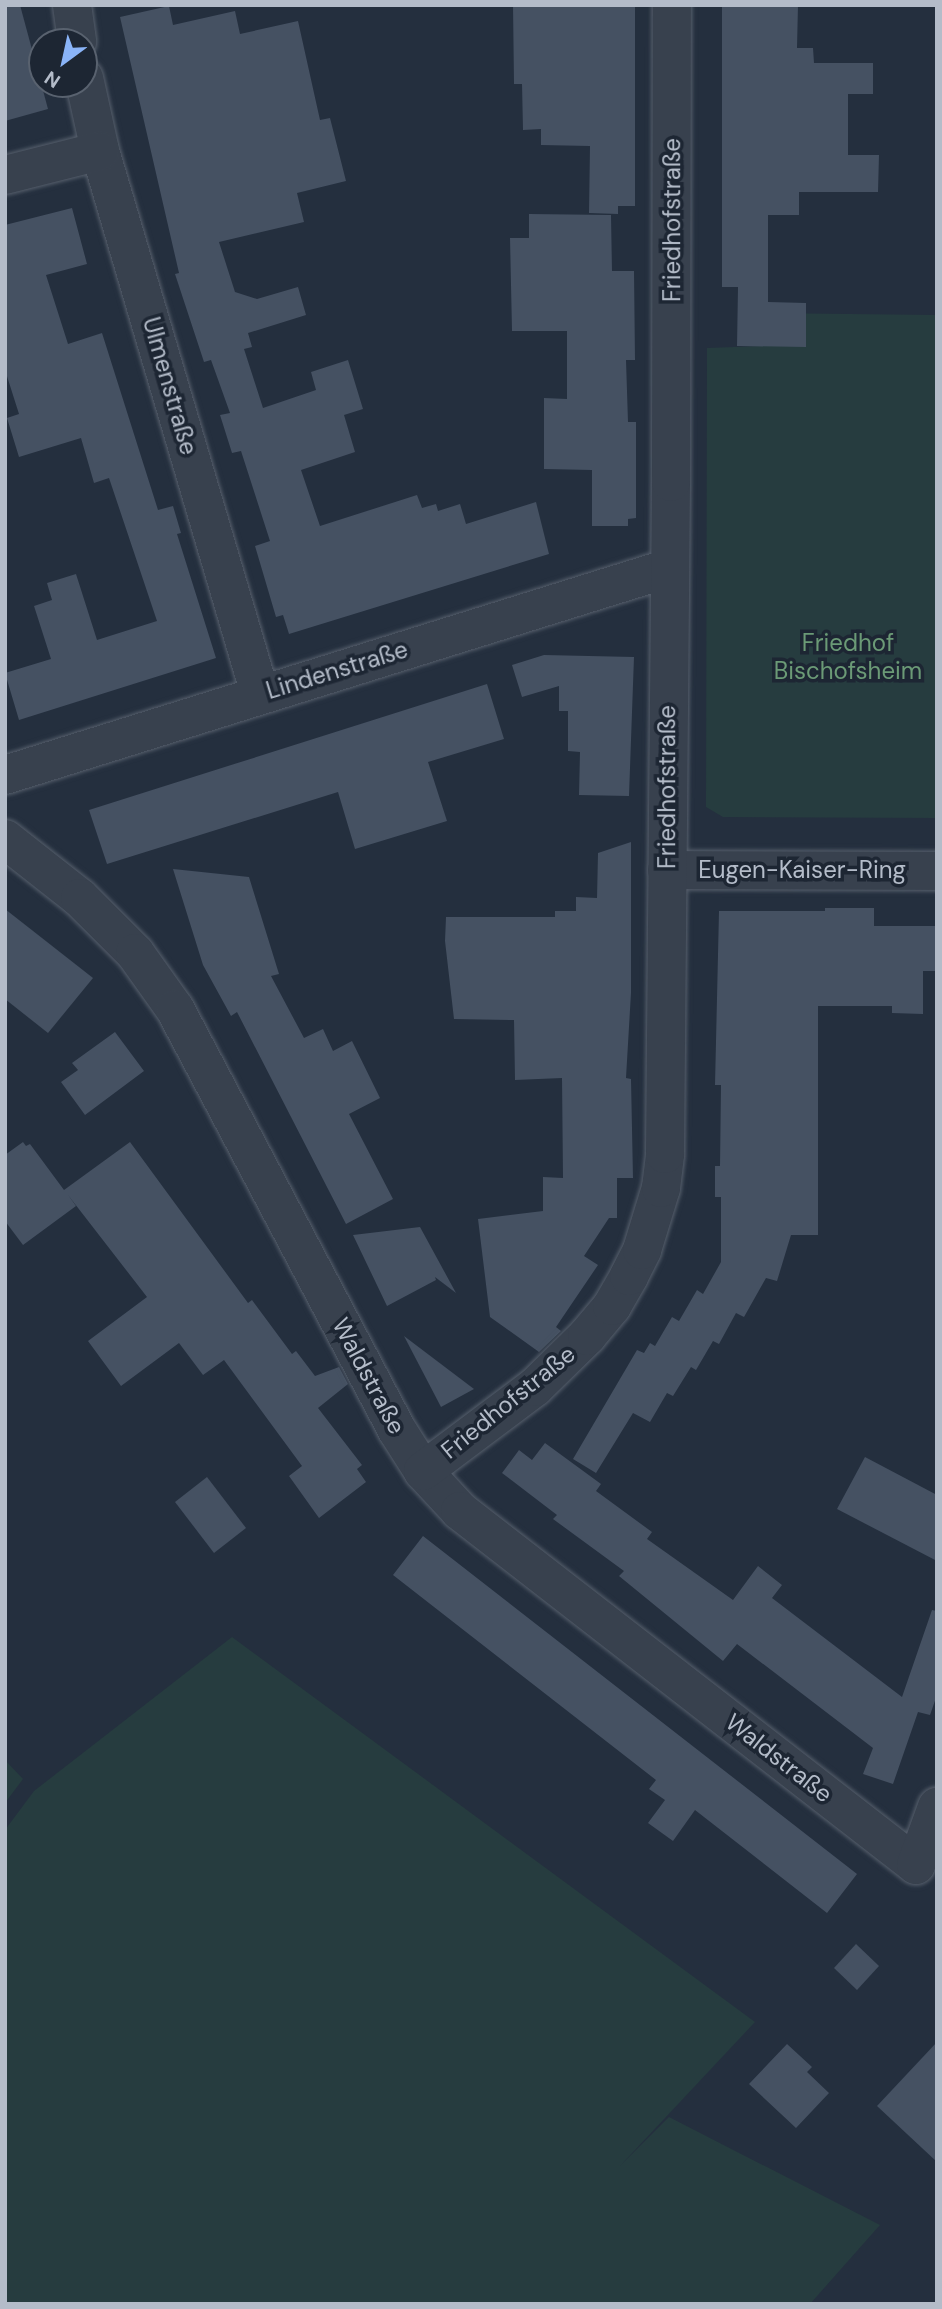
<!DOCTYPE html>
<html>
<head>
<meta charset="utf-8">
<style>
	body { margin:0 }
	#map { position:relative; width:942px; height:2309px; overflow:hidden; background:#242f3e; font-family:"DM Sans",sans-serif }
	div>[style] { position:absolute }
	.green>* { inset:0; background:#263c3f }
	.building>* { inset:0; background:#455162 }
	.roads { filter:drop-shadow(0 0 2px #565f6c) drop-shadow(0 0 2px #565f6c) }
	.street>* { height:38px; margin:-19px; padding:0 19px; transform-origin:19px; border-radius:19px; background:#38414e }
	span { translate:-50% -50%; white-space:nowrap; text-align:center; line-height:1.15; -webkit-text-stroke:7px #1d2633; paint-order:stroke }
	.street-label { font-size:24px; color:#b4bcc9 }
	.park-label { font-size:24px; color:#6b9a76 }
	.frame { position:absolute; inset:0; border:7px solid #b4bcc9; pointer-events:none }
	.north { position:absolute; left:28px; top:28px; width:70px; height:70px; box-sizing:border-box; background:#1d2633; border:2px solid #59626f; border-radius:50%; rotate:213deg; font-size:19px; font-weight:700; line-height:28px; text-align:center; color:#b4bcc9 }
	.north::after { content:''; display:block; margin:auto; width:24px; height:32px; background:#8ab4f8; clip-path:polygon(50% 0,100% 100%,50% 72%,0 100%) }
</style>
</head>
<body>
<div id="map">
	<div class="green">
		<i style="clip-path:polygon(761px 313px,937px 315px,937px 818px,723px 817px,706px 807px,707px 348px,761px 346px)"></i>
		<i style="clip-path:polygon(232px 1637px,755px 2022px,620px 2166px,669px 2117px,880px 2225px,810px 2304px,5px 2304px,5px 1830px,34px 1791px)"></i>
		<i style="clip-path:polygon(5px 1760px,23px 1779px,5px 1803px)"></i>
	</div>
	<div class="building">
		<i style="clip-path:polygon(5px 5px,20px 5px,48px 109px,5px 121px)"></i>
		<i style="clip-path:polygon(513px 5px,635px 5px,635px 206px,618px 206px,618px 214px,589px 213px,590px 146px,541px 145px,541px 129px,523px 130px,522px 84px,514px 84px)"></i>
		<i style="clip-path:polygon(722px 5px,798px 5px,797px 48px,813px 48px,814px 63px,873px 63px,873px 94px,848px 94px,848px 155px,879px 155px,878px 192px,799px 192px,799px 215px,768px 215px,768px 302px,806px 303px,806px 347px,737px 346px,738px 287px,722px 287px)"></i>
		<i style="clip-path:polygon(169px 6px,173px 25px,235px 11px,240px 34px,298px 21px,320px 120px,330px 118px,346px 181px,297px 193px,304px 222px,219px 242px,235px 292px,257px 299px,298px 287px,306px 315px,248px 333px,252px 347px,244px 349px,263px 408px,316px 390px,311px 372px,348px 360px,363px 409px,344px 415px,355px 452px,301px 470px,320px 526px,417px 495px,422px 508px,436px 504px,438px 511px,460px 504px,466px 524px,536px 502px,549px 554px,289px 634px,283px 615px,276px 617px,255px 546px,270px 541px,241px 451px,232px 453px,220px 415px,230px 413px,211px 360px,204px 362px,175px 274px,179px 273px,120px 17px)"></i>
		<i style="clip-path:polygon(72px 208px,87px 264px,46px 275px,68px 344px,102px 333px,158px 510px,173px 506px,181px 533px,177px 534px,216px 658px,19px 720px,5px 673px,51px 659px,34px 606px,52px 600px,47px 583px,76px 574px,97px 640px,157px 621px,109px 478px,94px 483px,81px 438px,19px 457px,7px 418px,19px 414px,5px 370px,5px 225px)"></i>
		<i style="clip-path:polygon(529px 214px,611px 215px,612px 271px,634px 271px,635px 360px,626px 360px,628px 422px,636px 422px,636px 518px,628px 519px,628px 526px,592px 526px,592px 470px,544px 469px,544px 398px,567px 399px,567px 331px,512px 331px,510px 238px,529px 238px)"></i>
		<i style="clip-path:polygon(544px 655px,634px 657px,629px 796px,579px 795px,580px 752px,568px 751px,568px 711px,559px 711px,559px 686px,522px 697px,512px 665px)"></i>
		<i style="clip-path:polygon(487px 684px,504px 739px,428px 762px,447px 821px,355px 849px,338px 792px,107px 864px,89px 810px)"></i>
		<i style="clip-path:polygon(631px 842px,631px 993px,626px 1078px,631px 1079px,633px 1178px,617px 1178px,617px 1218px,609px 1218px,584px 1256px,598px 1265px,556px 1327px,561px 1331px,539px 1352px,490px 1317px,478px 1219px,543px 1211px,543px 1177px,563px 1178px,562px 1078px,515px 1080px,514px 1020px,454px 1019px,445px 941px,446px 917px,555px 917px,555px 911px,576px 911px,576px 897px,597px 898px,598px 853px)"></i>
		<i style="clip-path:polygon(173px 869px,249px 877px,279px 974px,271px 976px,304px 1038px,323px 1029px,333px 1051px,352px 1041px,380px 1098px,349px 1114px,393px 1199px,346px 1224px,237px 1012px,231px 1016px,203px 965px)"></i>
		<i style="clip-path:polygon(825px 908px,874px 908px,874px 926px,937px 926px,937px 971px,923px 971px,923px 1014px,892px 1013px,892px 1006px,818px 1006px,818px 1235px,791px 1235px,777px 1281px,766px 1278px,744px 1317px,736px 1313px,719px 1344px,713px 1341px,696px 1370px,691px 1367px,673px 1396px,667px 1393px,650px 1422px,633px 1413px,596px 1473px,573px 1459px,637px 1350px,644px 1353px,650px 1343px,655px 1346px,672px 1317px,679px 1321px,697px 1290px,703px 1294px,721px 1262px,721px 1197px,715px 1197px,715px 1166px,720px 1166px,721px 1085px,715px 1085px,719px 911px,825px 911px)"></i>
		<i style="clip-path:polygon(5px 909px,93px 978px,48px 1033px,5px 999px)"></i>
		<i style="clip-path:polygon(115px 1032px,144px 1071px,85px 1115px,61px 1082px,78px 1070px,72px 1063px)"></i>
		<i style="clip-path:polygon(23px 1142px,26px 1146px,30px 1144px,64px 1190px,130px 1142px,248px 1303px,252px 1300px,292px 1354px,296px 1351px,315px 1376px,339px 1367px,348px 1384px,318px 1408px,362px 1465px,357px 1469px,366px 1482px,319px 1518px,289px 1476px,302px 1466px,224px 1360px,203px 1375px,179px 1343px,121px 1386px,88px 1341px,147px 1297px,68px 1195px,76px 1206px,23px 1245px,5px 1221px,5px 1155px)"></i>
		<i style="clip-path:polygon(420px 1227px,456px 1293px,435px 1277px,436px 1280px,387px 1306px,353px 1235px)"></i>
		<i style="clip-path:polygon(404px 1336px,474px 1389px,441px 1407px)"></i>
		<i style="clip-path:polygon(545px 1443px,601px 1484px,596px 1491px,652px 1532px,647px 1539px,733px 1600px,758px 1566px,782px 1585px,772px 1598px,902px 1697px,932px 1610px,937px 1611px,937px 1695px,930px 1715px,918px 1712px,893px 1784px,863px 1774px,873px 1748px,737px 1644px,723px 1661px,619px 1576px,624px 1571px,553px 1519px,557px 1515px,502px 1473px,519px 1450px,532px 1460px)"></i>
		<i style="clip-path:polygon(865px 1457px,937px 1495px,937px 1561px,837px 1509px)"></i>
		<i style="clip-path:polygon(207px 1477px,246px 1528px,214px 1553px,175px 1502px)"></i>
		<i style="clip-path:polygon(423px 1536px,857px 1874px,827px 1913px,695px 1810px,673px 1841px,648px 1823px,665px 1800px,649px 1789px,656px 1780px,393px 1575px)"></i>
		<i style="clip-path:polygon(856px 1944px,879px 1966px,857px 1990px,834px 1968px)"></i>
		<i style="clip-path:polygon(937px 2042px,937px 2162px,877px 2106px)"></i>
		<i style="clip-path:polygon(787px 2044px,812px 2067px,807px 2072px,829px 2093px,796px 2128px,749px 2084px)"></i>
	</div>
	<div class="roads">
		<div class="street">
			<i style="left:72px;top:5px;width:37px;rotate:82deg"></i>
			<i style="left:84px;top:78px;width:75px;rotate:77.6deg"></i>
			<i style="left:100px;top:151px;width:566px;rotate:73.58deg"></i>
			<i style="left:5px;top:175px;width:98px;rotate:-14.2deg"></i>
			<i style="left:5px;top:775px;width:696px;rotate:-17.31deg"></i>
			<i style="left:5px;top:839px;width:95px;rotate:38.2deg"></i>
			<i style="left:80px;top:898px;width:78px;rotate:45deg"></i>
			<i style="left:135px;top:953px;width:69px;rotate:54.5deg"></i>
			<i style="left:175px;top:1009px;width:476px;rotate:62.2deg"></i>
			<i style="left:397px;top:1430px;width:49px;rotate:57.6deg"></i>
			<i style="left:423px;top:1471px;width:54px;rotate:47.2deg"></i>
			<i style="left:460px;top:1511px;width:577px;rotate:37.82deg"></i>
			<i style="left:916px;top:1865px;width:62px;rotate:-70.1deg"></i>
			<i style="left:667px;top:870px;width:270px;rotate:0.2deg"></i>
			<i style="left:423px;top:1471px;width:140px;rotate:-36.9deg"></i>
			<i style="left:535px;top:1387px;width:73px;rotate:-44.4deg"></i>
			<i style="left:587px;top:1336px;width:39px;rotate:-50deg"></i>
			<i style="left:612px;top:1306px;width:34px;rotate:-60deg"></i>
			<i style="left:629px;top:1276px;width:29px;rotate:-63deg"></i>
			<i style="left:642px;top:1250px;width:65px;rotate:-73deg"></i>
			<i style="left:661px;top:1188px;width:34px;rotate:-83deg"></i>
			<i style="left:665px;top:1154px;width:672px;rotate:-89.49deg"></i>
			<i style="left:671px;top:482px;width:477px;rotate:-89.9deg"></i>
		</div>
	</div>
	<div class="street-label">
		<span style="left:672px;top:220px;rotate:-90deg">Friedhofstraße</span>
		<span style="left:170px;top:386px;rotate:74deg">Ulmenstraße</span>
		<span style="left:337px;top:670px;rotate:-17deg">Lindenstraße</span>
		<span style="left:667px;top:787px;rotate:-90deg">Friedhofstraße</span>
		<span style="left:802px;top:870px">Eugen-Kaiser-Ring</span>
		<span style="left:369px;top:1376px;rotate:62deg">Waldstraße</span>
		<span style="left:508px;top:1402px;rotate:-39deg">Friedhofstraße</span>
		<span style="left:779px;top:1758px;rotate:38deg">Waldstraße</span>
	</div>
	<div class="park-label">
		<span style="left:848px;top:657px">Friedhof<br>Bischofsheim</span>
	</div>
	<div class="frame"></div>
	<div class="north">N</div>
</div>
</body>
</html>
